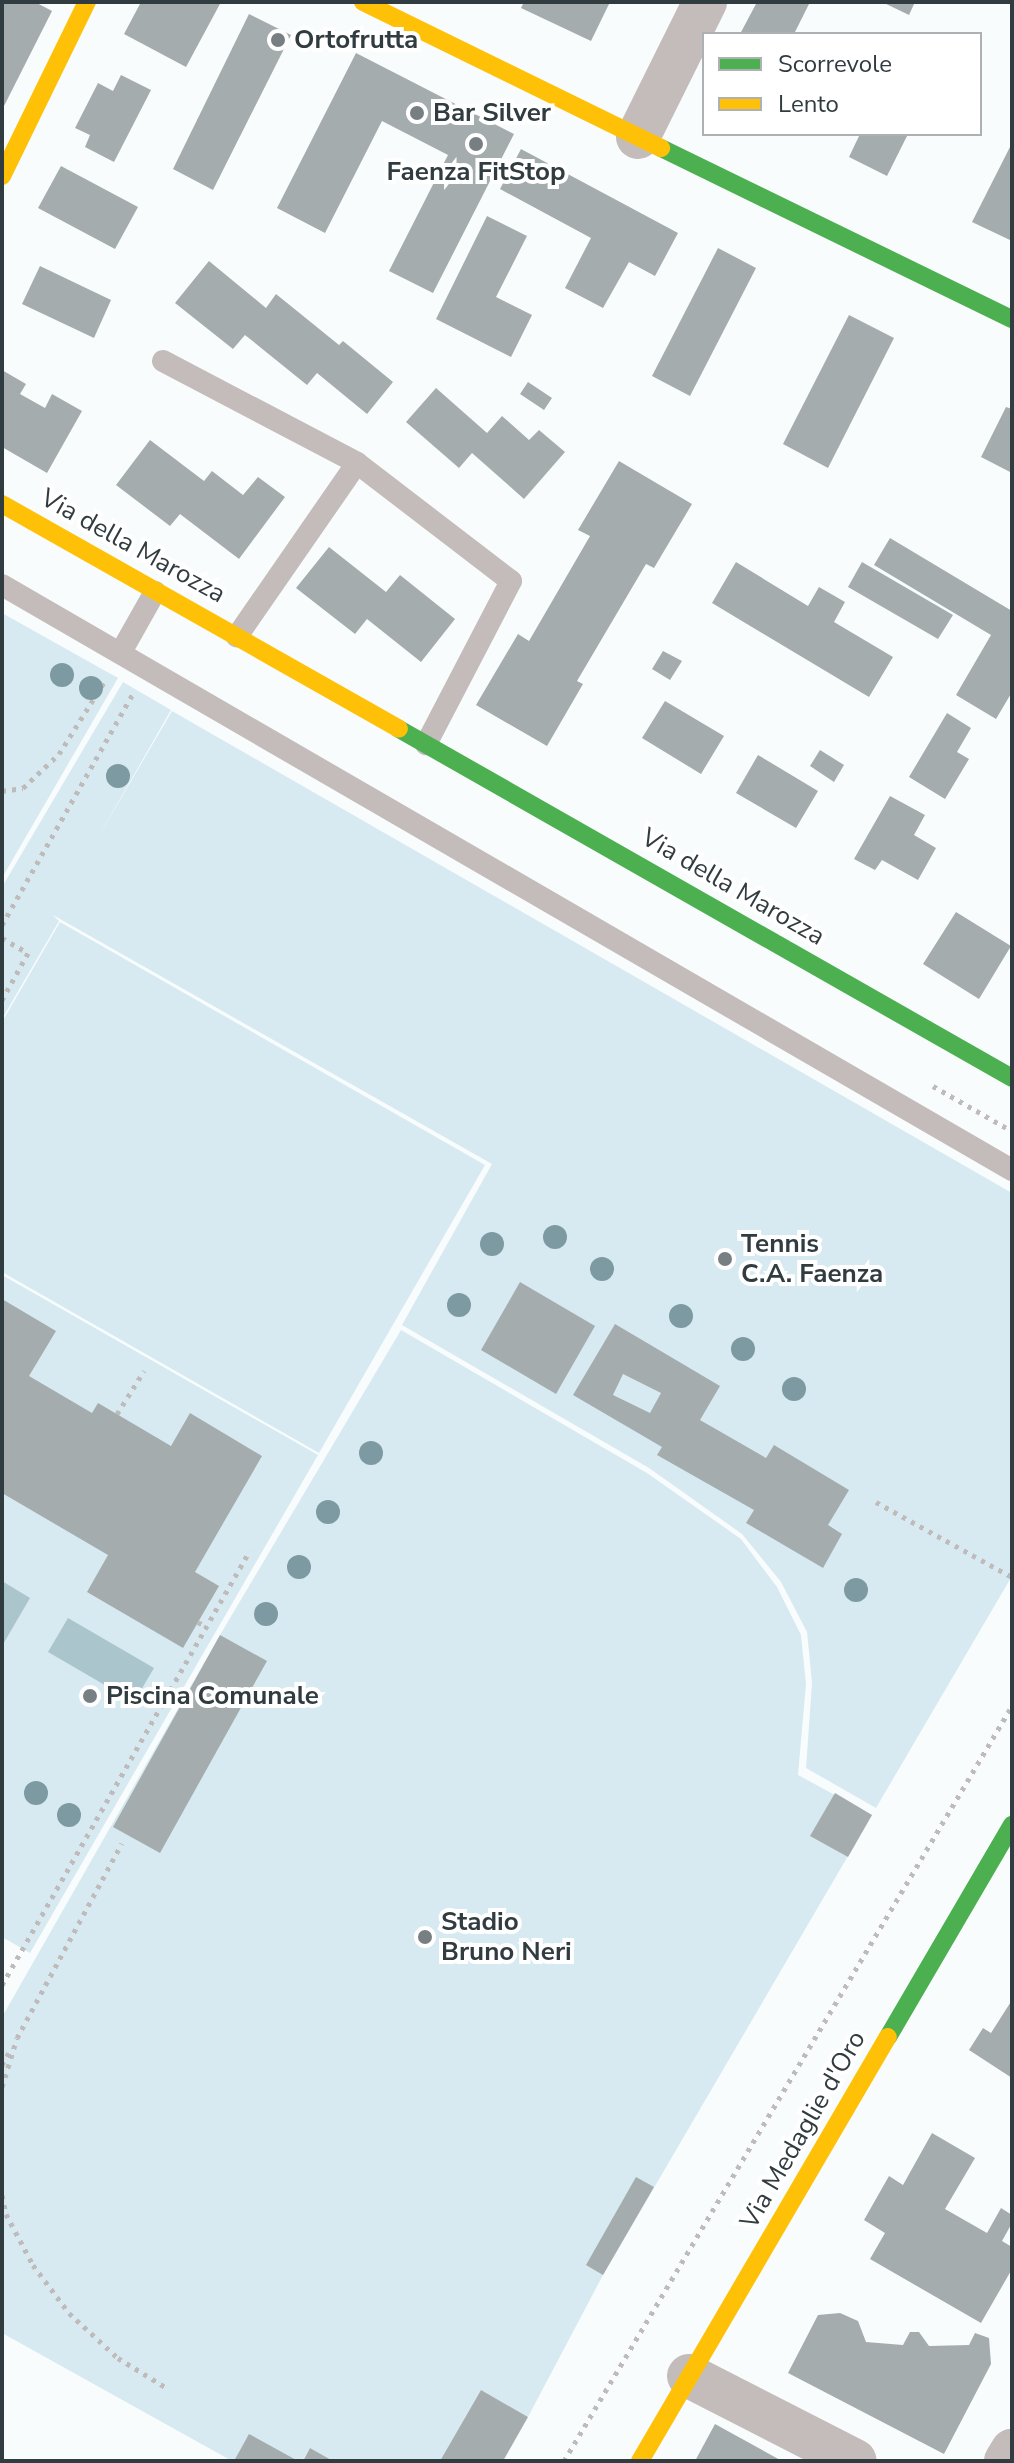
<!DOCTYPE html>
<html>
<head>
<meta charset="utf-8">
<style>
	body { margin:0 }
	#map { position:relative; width:1014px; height:2463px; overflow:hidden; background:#f9fcfd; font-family:"Nunito Sans",sans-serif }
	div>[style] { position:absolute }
	.green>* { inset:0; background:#d7eaf1 }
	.water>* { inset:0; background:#abc5cd }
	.building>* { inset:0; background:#a4acae }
	.path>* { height:5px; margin-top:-2.5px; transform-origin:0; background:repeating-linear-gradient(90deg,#bfbbbb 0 4px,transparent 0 10px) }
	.lane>* { height:22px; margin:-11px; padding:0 11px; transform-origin:11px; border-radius:11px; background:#c4bcba }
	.street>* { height:44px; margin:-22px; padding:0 22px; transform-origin:22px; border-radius:22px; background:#c4bcba }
	.fast>* { height:18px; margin:-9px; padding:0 9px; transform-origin:9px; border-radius:9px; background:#4caf50 }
	.slow>* { height:18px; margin:-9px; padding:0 9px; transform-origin:9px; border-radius:9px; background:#ffc107 }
	.trees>* { width:24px; height:24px; margin:-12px; border-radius:50%; background:#7d9aa2 }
	.dots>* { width:22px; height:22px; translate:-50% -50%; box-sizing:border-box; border:4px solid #fff; border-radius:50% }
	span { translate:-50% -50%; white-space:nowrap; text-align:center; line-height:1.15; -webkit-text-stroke:8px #fff; paint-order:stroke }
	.poi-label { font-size:26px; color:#313c40; font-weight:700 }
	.left { translate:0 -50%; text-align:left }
	.street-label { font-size:26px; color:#313c40 }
	.frame { position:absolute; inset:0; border:4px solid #313c40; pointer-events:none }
	.legend { position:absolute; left:702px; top:32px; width:280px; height:104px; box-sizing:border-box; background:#fff; border:2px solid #adb1b3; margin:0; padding:10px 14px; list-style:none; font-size:24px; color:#313c40 }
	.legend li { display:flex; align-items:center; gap:16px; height:40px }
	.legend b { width:40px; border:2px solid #adb1b3 }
</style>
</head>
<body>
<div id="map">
	<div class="green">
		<i style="clip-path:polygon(2px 613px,118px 678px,2px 878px)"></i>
		<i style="clip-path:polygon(123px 682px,171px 710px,96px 841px,172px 711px,1012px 1193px,1012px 1576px,876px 1808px,806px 1768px,812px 1683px,807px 1632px,781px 1582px,742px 1534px,649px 1468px,402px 1325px,492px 1164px,53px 915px,59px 921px,2px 1019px,2px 887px)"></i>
		<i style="clip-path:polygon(60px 922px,485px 1165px,319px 1453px,2px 1272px,2px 1022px)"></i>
		<i style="clip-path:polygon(2px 1275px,318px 1455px,30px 1953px,2px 1937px)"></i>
		<i style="clip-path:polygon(401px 1330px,647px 1473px,741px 1539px,777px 1587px,801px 1635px,806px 1684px,798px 1775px,872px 1815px,603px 2275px,528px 2417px,481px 2390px,440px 2461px,333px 2461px,310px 2448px,302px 2461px,232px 2461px,2px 2333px,2px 2017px,220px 1635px)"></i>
	</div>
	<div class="water">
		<i style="clip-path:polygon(2px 1581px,30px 1598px,2px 1646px)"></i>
		<i style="clip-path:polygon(68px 1618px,154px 1668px,134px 1702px,48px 1652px)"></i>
	</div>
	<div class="building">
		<i style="clip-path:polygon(2px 2px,35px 2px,52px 11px,2px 110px)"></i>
		<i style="clip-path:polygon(141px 2px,221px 2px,186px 67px,124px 34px)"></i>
		<i style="clip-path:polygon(524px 2px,610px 2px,591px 41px,521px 8px)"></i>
		<i style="clip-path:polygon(757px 2px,810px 2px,794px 34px,740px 34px)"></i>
		<i style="clip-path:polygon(882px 2px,915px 2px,909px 15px)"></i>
		<i style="clip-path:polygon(249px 14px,291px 35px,213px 190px,173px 169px)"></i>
		<i style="clip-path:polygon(356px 53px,514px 134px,433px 293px,389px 271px,448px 155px,382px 121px,325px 233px,277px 208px)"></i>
		<i style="clip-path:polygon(121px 75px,151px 90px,114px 162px,85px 147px,90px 135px,75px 128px,98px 83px,113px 91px)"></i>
		<i style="clip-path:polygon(860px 134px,908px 134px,887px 176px,849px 157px)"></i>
		<i style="clip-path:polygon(1012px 143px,1012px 241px,972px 222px)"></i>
		<i style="clip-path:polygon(521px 149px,678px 233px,655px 276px,629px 262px,603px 308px,565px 288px,591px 238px,500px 189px)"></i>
		<i style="clip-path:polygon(61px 166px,138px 207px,115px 249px,38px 208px)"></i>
		<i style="clip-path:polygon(487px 216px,527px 236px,496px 297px,532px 315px,511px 357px,436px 319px)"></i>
		<i style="clip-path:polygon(718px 248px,756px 268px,690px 396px,652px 376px)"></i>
		<i style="clip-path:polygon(209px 261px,266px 308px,276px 294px,339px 345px,343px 341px,393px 382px,367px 414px,317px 373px,307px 385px,245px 335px,233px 349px,175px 303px)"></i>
		<i style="clip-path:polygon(40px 266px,111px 300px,94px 338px,22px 304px)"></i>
		<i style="clip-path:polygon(849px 315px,894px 338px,828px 468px,783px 444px)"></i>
		<i style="clip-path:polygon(2px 370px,26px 384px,20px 394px,45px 408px,52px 394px,82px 411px,47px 473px,2px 447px)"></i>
		<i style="clip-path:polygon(528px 382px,552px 398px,544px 410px,520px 394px)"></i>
		<i style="clip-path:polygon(436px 388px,487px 433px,502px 416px,529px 440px,539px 430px,565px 452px,524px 499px,472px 453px,459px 468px,406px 422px)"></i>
		<i style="clip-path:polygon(1006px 407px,1012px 409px,1012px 473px,981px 457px)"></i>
		<i style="clip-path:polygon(150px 440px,204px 481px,212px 471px,243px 495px,258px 477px,285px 497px,239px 559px,180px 514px,170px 526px,116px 485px)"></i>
		<i style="clip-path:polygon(619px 461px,692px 504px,654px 568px,646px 564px,577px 681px,583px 684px,547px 746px,476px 705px,518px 634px,529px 641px,590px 536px,578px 530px)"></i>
		<i style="clip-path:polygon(890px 538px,1012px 611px,1012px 692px,996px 719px,956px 695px,991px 635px,874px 565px)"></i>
		<i style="clip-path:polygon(329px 547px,386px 592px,400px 575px,455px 619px,421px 662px,367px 619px,355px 634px,296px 588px)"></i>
		<i style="clip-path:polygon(736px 562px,808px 606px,819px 587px,845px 602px,834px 622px,893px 657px,869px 697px,712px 603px)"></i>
		<i style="clip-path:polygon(862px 562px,953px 615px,938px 639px,848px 587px)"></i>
		<i style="clip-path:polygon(663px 651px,682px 661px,670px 680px,652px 669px)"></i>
		<i style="clip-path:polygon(665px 701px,724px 736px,701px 774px,642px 738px)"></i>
		<i style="clip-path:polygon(947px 713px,971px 728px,957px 752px,969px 759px,945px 799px,909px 777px)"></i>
		<i style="clip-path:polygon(820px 750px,844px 765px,834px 782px,810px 766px)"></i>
		<i style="clip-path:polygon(758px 755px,818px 791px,796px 828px,736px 793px)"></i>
		<i style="clip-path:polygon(890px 796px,925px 815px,914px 835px,936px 848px,918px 880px,882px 860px,875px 870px,854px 859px)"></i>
		<i style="clip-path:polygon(956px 912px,1011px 946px,979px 999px,923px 964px)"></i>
		<i style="clip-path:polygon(520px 1282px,595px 1326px,556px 1394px,481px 1350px)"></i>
		<i style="clip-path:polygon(2px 1299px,56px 1331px,29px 1376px,92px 1413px,98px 1403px,171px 1446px,190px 1413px,262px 1456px,195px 1572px,219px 1586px,183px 1648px,87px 1592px,108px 1555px,2px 1493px)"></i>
		<i style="clip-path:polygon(evenodd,615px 1324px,720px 1386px,700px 1420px,766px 1458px,774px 1445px,849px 1490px,828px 1525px,842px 1534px,823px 1568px,746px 1523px,754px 1510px,657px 1455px,662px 1447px,573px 1395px,615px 1324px,623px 1374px,661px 1393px,650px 1413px,613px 1395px,623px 1374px)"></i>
		<i style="clip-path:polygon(220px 1635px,267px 1661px,160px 1853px,113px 1827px)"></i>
		<i style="clip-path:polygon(835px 1793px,872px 1815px,848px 1857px,810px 1836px)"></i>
		<i style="clip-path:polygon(1012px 2000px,1012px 2078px,969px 2050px,983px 2028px,991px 2033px)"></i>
		<i style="clip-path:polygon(932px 2133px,975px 2158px,945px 2209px,987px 2233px,1001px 2208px,1012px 2215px,1012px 2223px,1002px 2241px,1012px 2247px,1012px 2269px,981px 2323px,870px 2259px,885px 2233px,864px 2220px,889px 2176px,903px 2185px)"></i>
		<i style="clip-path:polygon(636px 2177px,654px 2187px,603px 2275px,586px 2265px)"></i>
		<i style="clip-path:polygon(840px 2313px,858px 2321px,866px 2342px,903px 2345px,910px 2332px,919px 2332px,929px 2346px,969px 2345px,975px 2333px,989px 2338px,991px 2364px,944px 2454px,788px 2373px,818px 2315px)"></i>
		<i style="clip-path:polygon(481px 2390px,528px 2417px,503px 2461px,440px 2461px)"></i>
		<i style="clip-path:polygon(715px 2424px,782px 2461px,695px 2461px)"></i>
		<i style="clip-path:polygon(249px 2434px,298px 2461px,234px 2461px)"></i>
		<i style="clip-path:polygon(310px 2448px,333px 2461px,303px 2461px)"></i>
	</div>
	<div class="path">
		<i style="left:2px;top:791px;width:21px;rotate:-8deg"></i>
		<i style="left:23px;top:788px;width:50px;rotate:-43.4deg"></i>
		<i style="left:59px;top:754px;width:89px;rotate:-57.9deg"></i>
		<i style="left:2px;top:925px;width:266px;rotate:-60.5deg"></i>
		<i style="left:2px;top:938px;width:30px;rotate:30deg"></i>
		<i style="left:28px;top:953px;width:54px;rotate:119deg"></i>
		<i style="left:933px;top:1086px;width:91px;rotate:29.7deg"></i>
		<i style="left:117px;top:1414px;width:51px;rotate:-57.9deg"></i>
		<i style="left:876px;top:1502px;width:155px;rotate:28.9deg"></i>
		<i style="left:198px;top:1622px;width:9px;rotate:32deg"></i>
		<i style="left:2px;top:1985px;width:500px;rotate:-60.3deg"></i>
		<i style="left:2px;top:2065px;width:18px;rotate:-61deg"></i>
		<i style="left:2px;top:2087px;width:51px;rotate:-73deg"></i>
		<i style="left:17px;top:2038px;width:221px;rotate:-61.7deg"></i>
		<i style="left:2px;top:2195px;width:19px;rotate:78deg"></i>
		<i style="left:6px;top:2214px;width:58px;rotate:62.1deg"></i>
		<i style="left:33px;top:2265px;width:60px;rotate:53.1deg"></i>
		<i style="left:69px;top:2313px;width:67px;rotate:42.6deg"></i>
		<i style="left:118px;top:2358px;width:57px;rotate:31.5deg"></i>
		<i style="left:564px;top:2461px;width:878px;rotate:-59.32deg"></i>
	</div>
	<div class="lane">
		<i style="left:163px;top:361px;width:219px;rotate:27.7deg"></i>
		<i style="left:357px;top:463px;width:211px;rotate:124.7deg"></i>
		<i style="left:357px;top:463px;width:194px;rotate:37.5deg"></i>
		<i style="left:511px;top:581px;width:184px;rotate:117.5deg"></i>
		<i style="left:2px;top:585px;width:1167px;rotate:30.08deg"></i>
		<i style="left:121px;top:652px;width:69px;rotate:-60.5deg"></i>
	</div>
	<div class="street">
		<i style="left:638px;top:137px;width:151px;rotate:-63.6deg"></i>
		<i style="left:689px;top:2376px;width:186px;rotate:27.1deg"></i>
		<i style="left:1006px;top:2461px;width:12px;rotate:-59deg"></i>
	</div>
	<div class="fast">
		<i style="left:661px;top:148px;width:390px;rotate:26deg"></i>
		<i style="left:399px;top:729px;width:705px;rotate:29.65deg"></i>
		<i style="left:888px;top:2037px;width:246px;rotate:-59.7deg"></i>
	</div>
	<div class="slow">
		<i style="left:363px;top:2px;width:332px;rotate:26.1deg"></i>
		<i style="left:2px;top:176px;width:194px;rotate:-64deg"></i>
		<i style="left:2px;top:504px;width:456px;rotate:29.5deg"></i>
		<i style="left:640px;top:2461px;width:491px;rotate:-59.7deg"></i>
	</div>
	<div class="trees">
		<i style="left:62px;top:675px"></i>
		<i style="left:91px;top:688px"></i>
		<i style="left:118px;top:776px"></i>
		<i style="left:555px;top:1237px"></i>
		<i style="left:492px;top:1244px"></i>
		<i style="left:602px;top:1269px"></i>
		<i style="left:459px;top:1305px"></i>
		<i style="left:681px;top:1316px"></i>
		<i style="left:743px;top:1349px"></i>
		<i style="left:794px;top:1389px"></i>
		<i style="left:371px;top:1453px"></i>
		<i style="left:328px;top:1512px"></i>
		<i style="left:299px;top:1567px"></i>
		<i style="left:856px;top:1590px"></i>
		<i style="left:266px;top:1614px"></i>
		<i style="left:36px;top:1793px"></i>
		<i style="left:69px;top:1815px"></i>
	</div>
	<div class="dots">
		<i style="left:278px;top:40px;background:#777f82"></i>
		<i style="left:417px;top:113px;background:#777f82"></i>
		<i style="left:476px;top:144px;background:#777f82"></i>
		<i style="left:725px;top:1259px;background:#777f82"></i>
		<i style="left:90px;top:1696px;background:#777f82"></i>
		<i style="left:425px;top:1937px;background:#777f82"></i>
	</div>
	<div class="poi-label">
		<span class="left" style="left:294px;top:40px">Ortofrutta</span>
		<span class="left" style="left:433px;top:113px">Bar Silver</span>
		<span style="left:476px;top:172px">Faenza FitStop</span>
		<span class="left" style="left:741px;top:1259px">Tennis<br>C.A. Faenza</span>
		<span class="left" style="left:106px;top:1696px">Piscina Comunale</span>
		<span class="left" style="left:441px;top:1937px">Stadio<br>Bruno Neri</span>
	</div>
	<div class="street-label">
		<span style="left:133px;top:546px;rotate:29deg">Via della Marozza</span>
		<span style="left:733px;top:887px;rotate:30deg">Via della Marozza</span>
		<span style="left:803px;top:2130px;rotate:-60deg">Via Medaglie d'Oro</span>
	</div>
	<div class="frame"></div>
	<ul class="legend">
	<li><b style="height:10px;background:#4caf50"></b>Scorrevole</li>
	<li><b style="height:10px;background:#ffc107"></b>Lento</li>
	</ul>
</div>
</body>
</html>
